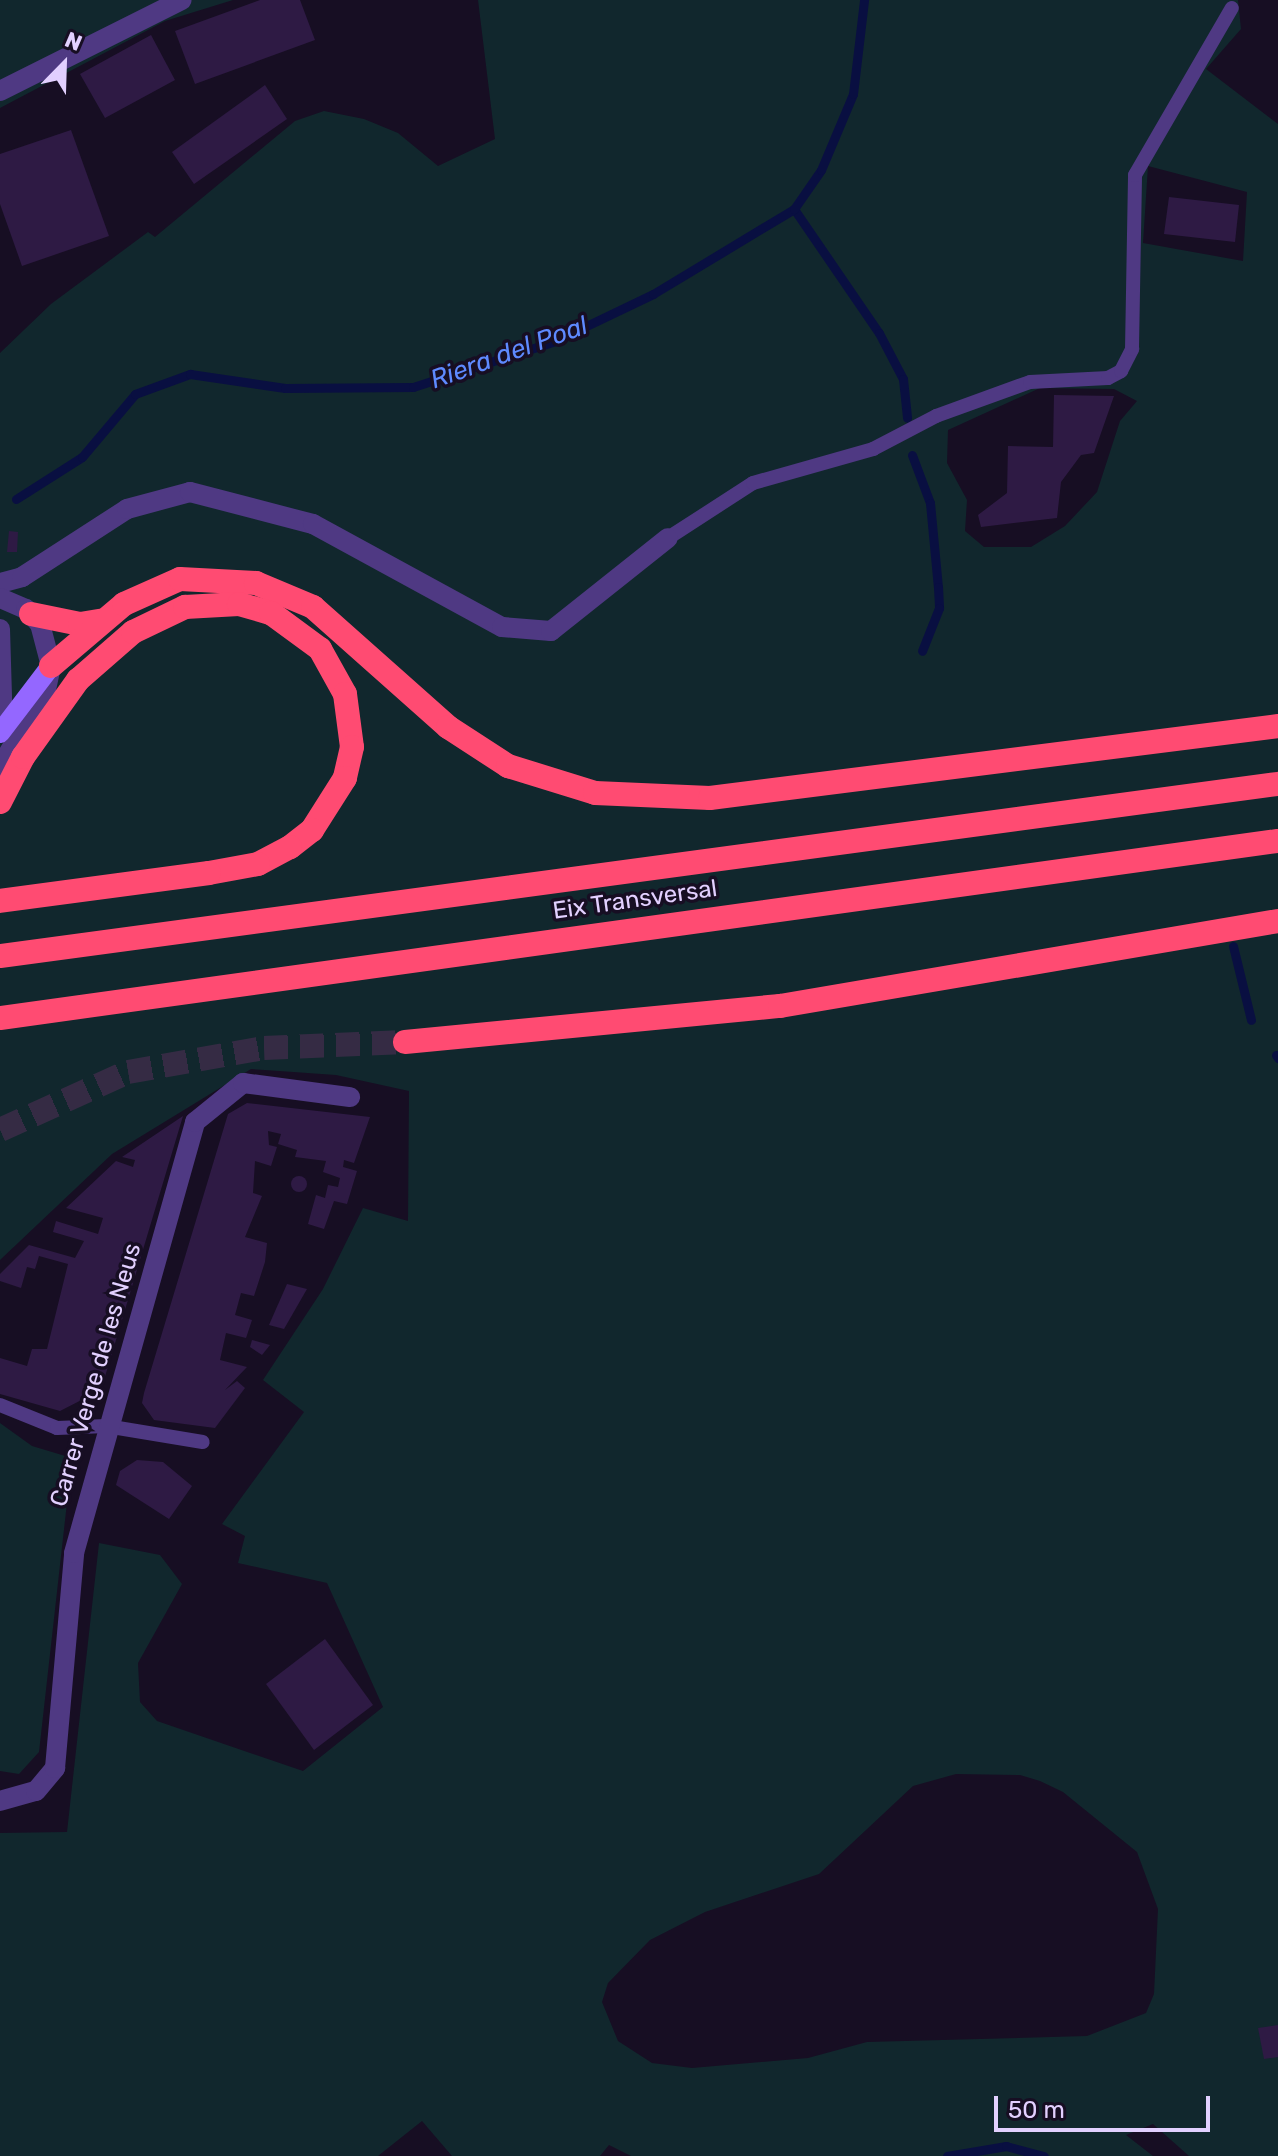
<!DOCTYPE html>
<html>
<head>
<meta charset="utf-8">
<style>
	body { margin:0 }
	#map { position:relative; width:1278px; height:2156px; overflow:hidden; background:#170e23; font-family:Rubik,sans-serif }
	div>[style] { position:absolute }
	.green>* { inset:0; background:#11272d }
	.stream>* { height:9px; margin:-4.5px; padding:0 4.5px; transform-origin:4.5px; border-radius:4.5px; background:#090f41 }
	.building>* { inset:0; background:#2e1a44 }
	.round { border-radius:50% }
	.highway-tunnel>* { height:24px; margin-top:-12px; transform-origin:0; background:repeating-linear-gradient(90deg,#352b44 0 24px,transparent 0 36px) }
	.lane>* { height:14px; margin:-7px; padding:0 7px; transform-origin:7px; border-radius:7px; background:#4f3983 }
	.street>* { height:20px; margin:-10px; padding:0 10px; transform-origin:10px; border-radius:10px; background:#4f3983 }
	.secondary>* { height:20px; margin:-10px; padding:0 10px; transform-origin:10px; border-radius:10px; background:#9467ff }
	.highway>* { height:24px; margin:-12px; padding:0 12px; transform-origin:12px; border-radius:12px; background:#ff4b72 }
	span { translate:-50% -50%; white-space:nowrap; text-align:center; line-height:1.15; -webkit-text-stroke:7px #170e23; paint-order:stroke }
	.street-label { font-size:24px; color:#e2d0ff }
	.water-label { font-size:26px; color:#5e8aff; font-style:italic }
	.north { position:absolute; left:24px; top:24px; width:80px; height:80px; -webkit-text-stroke:6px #170e23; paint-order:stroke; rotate:23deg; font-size:22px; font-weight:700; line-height:32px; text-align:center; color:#e2d0ff }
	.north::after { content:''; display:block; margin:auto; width:28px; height:36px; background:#e2d0ff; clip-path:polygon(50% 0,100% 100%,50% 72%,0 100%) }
	.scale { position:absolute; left:994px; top:2096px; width:216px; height:36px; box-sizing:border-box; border:4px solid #e2d0ff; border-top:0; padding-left:10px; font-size:24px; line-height:28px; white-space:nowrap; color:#e2d0ff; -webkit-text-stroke:6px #170e23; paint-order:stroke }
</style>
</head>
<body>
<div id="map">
	<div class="green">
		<i style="clip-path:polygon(0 0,233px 0,165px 21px,0 108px)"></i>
		<i style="clip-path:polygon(evenodd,478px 0,1238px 0,1241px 29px,1206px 69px,1278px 124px,1278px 2156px,1189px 2156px,1153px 2124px,1126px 2135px,1153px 2156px,631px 2156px,609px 2145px,600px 2156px,452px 2156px,422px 2121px,378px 2156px,0 2156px,0 1833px,67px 1832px,99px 1543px,160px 1555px,182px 1584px,138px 1663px,140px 1702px,157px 1721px,303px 1771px,383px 1707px,327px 1583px,238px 1563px,245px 1536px,222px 1524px,304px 1412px,263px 1380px,323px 1289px,363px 1208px,408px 1221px,409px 1091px,336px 1075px,251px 1069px,112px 1154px,0 1260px,0 353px,51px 304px,148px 232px,155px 237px,295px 121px,324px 111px,364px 119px,398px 133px,438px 166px,495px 139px,478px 0,1148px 166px,1247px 192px,1243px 261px,1143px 243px,1148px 166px,478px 0,1040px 388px,1114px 389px,1137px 401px,1120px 421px,1097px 492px,1065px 526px,1031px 547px,984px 547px,965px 531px,967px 500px,947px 463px,948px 430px,1040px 388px,478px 0,956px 1774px,1020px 1775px,1040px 1781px,1063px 1792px,1137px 1852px,1158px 1909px,1154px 1994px,1146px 2013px,1087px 2036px,867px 2042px,808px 2058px,692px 2068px,652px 2063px,618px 2041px,602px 2002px,608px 1983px,650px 1940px,705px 1912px,819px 1874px,913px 1786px,956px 1774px)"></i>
		<i style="clip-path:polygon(0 1423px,32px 1446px,72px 1458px,39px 1752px,19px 1774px,0 1771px)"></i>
	</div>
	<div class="stream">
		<i style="left:794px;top:209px;width:150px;rotate:55.6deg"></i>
		<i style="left:879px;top:333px;width:52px;rotate:62.4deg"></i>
		<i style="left:903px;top:379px;width:39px;rotate:84deg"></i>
		<i style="left:912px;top:455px;width:51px;rotate:69.4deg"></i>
		<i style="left:930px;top:503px;width:84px;rotate:84.6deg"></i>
		<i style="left:938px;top:587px;width:21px;rotate:87deg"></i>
		<i style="left:939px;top:608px;width:46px;rotate:111.6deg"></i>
		<i style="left:16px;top:499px;width:78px;rotate:-32.5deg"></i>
		<i style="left:82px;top:457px;width:82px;rotate:-49.9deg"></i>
		<i style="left:135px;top:394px;width:59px;rotate:-20deg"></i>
		<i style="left:190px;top:374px;width:96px;rotate:8.4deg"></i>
		<i style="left:285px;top:388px;width:128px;rotate:-0.4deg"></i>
		<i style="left:413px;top:387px;width:149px;rotate:-17.9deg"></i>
		<i style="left:555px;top:341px;width:109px;rotate:-25.6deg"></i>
		<i style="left:653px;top:294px;width:165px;rotate:-31.1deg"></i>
		<i style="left:794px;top:209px;width:47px;rotate:-55.3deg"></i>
		<i style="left:821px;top:170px;width:82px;rotate:-67.2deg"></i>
		<i style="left:853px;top:94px;width:95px;rotate:-83.3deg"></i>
		<i style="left:1233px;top:946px;width:76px;rotate:76.3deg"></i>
		<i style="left:1276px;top:1055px;width:4px;rotate:56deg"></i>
		<i style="left:947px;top:2156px;width:60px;rotate:-9.6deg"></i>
		<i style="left:1006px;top:2146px;width:39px;rotate:15deg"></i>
	</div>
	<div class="building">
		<i style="clip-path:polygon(260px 0,300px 0,315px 40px,195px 84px,175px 31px)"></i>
		<i style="clip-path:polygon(151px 35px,175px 80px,105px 118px,80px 74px)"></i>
		<i style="clip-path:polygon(265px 85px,287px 119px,194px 184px,172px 152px)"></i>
		<i style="clip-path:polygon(71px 130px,109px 236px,22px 266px,0 204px,0 154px)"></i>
		<i style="clip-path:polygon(1169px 197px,1239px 205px,1235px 242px,1164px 234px)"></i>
		<i style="clip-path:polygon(1054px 395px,1114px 396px,1094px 453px,1081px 455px,1061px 482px,1057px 518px,981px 527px,978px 515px,1007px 493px,1008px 446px,1053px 447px)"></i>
		<i style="clip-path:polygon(9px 531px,18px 532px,17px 552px,7px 552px)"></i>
		<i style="clip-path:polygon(247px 1103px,370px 1117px,354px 1163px,344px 1160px,343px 1167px,357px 1171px,347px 1204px,334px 1201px,324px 1229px,308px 1224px,316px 1195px,325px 1198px,328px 1185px,338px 1187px,340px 1178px,323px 1172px,326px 1161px,295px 1157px,297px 1150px,278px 1144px,281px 1134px,268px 1131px,269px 1145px,277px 1147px,271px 1166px,255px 1161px,253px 1193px,262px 1196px,245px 1237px,267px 1243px,265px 1262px,254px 1296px,241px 1293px,235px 1315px,252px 1320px,246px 1338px,226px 1333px,220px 1360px,247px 1367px,225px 1390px,237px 1381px,245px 1388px,215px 1428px,154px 1420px,142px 1403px,144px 1393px,228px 1114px)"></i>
		<i style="clip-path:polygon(183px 1116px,101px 1390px,60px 1411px,0 1394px,0 1358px,27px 1366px,32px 1349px,47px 1349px,68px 1264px,39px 1256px,35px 1269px,27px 1267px,21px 1288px,0 1281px,0 1274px,29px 1245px,75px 1258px,84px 1241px,53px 1232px,56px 1221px,98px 1234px,103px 1218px,66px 1208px,116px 1161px,133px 1167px,135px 1160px,122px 1157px)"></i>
		<i class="round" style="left:291px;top:1176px;width:16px;height:16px"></i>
		<i style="clip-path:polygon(287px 1284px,307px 1289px,284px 1329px,269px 1325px)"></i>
		<i style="clip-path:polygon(252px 1340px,270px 1345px,262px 1355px,250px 1347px)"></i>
		<i style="clip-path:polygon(137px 1460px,163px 1462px,192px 1486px,169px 1519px,116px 1485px,120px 1471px)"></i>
		<i style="clip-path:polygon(325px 1639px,373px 1705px,314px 1750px,266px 1684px)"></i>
		<i style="clip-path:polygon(1278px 2025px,1278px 2057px,1264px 2059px,1258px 2028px)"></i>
	</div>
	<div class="highway-tunnel">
		<i style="left:0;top:1130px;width:141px;rotate:-24.4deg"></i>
		<i style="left:128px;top:1072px;width:138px;rotate:-10deg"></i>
		<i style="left:264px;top:1048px;width:141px;rotate:-2.4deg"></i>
	</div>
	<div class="lane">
		<i style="left:668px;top:538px;width:101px;rotate:-32.9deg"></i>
		<i style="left:753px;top:483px;width:125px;rotate:-15.8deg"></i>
		<i style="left:873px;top:449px;width:71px;rotate:-27.6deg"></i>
		<i style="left:936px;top:416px;width:100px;rotate:-19.9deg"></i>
		<i style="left:1030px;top:382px;width:78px;rotate:-2.9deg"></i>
		<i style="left:1108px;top:378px;width:15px;rotate:-28deg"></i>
		<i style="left:1121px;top:371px;width:25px;rotate:-63deg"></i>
		<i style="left:1132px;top:349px;width:174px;rotate:-89deg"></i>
		<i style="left:1135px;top:175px;width:193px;rotate:-59.9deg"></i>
		<i style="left:0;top:1405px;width:61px;rotate:22deg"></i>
		<i style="left:57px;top:1428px;width:49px;rotate:-2.3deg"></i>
		<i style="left:106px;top:1426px;width:98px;rotate:9.4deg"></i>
	</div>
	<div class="street">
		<i style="left:0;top:91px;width:203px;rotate:-26.6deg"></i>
		<i style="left:0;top:583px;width:23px;rotate:-15deg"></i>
		<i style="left:22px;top:577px;width:125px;rotate:-32.9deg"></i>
		<i style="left:127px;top:509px;width:65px;rotate:-15.1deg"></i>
		<i style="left:190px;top:492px;width:127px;rotate:14.6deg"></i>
		<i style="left:313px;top:524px;width:215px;rotate:28.6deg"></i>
		<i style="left:502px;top:627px;width:49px;rotate:4.7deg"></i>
		<i style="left:551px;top:631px;width:149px;rotate:-38.5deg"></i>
		<i style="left:0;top:598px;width:28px;rotate:23deg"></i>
		<i style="left:26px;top:609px;width:21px;rotate:47deg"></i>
		<i style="left:40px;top:624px;width:43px;rotate:75.3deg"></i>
		<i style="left:51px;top:666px;width:29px;rotate:102deg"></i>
		<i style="left:45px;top:694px;width:86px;rotate:121.7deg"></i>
		<i style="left:0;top:629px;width:100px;rotate:88.3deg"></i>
		<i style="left:0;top:1801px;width:37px;rotate:-16deg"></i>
		<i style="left:36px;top:1791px;width:30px;rotate:-50deg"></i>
		<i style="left:55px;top:1768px;width:216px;rotate:-84.9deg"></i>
		<i style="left:74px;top:1553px;width:448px;rotate:-74.3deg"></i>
		<i style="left:195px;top:1122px;width:62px;rotate:-39.1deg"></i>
		<i style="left:243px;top:1083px;width:108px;rotate:7.5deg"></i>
	</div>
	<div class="secondary">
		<i style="left:0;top:733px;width:84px;rotate:-52.7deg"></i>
	</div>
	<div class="highway">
		<i style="left:31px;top:614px;width:50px;rotate:11.5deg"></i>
		<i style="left:80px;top:624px;width:20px;rotate:-9deg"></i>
		<i style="left:51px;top:666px;width:96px;rotate:-40.3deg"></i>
		<i style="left:124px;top:604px;width:61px;rotate:-24.1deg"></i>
		<i style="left:180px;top:579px;width:76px;rotate:3deg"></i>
		<i style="left:256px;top:583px;width:62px;rotate:22.8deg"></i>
		<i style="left:313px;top:607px;width:181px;rotate:41.6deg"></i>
		<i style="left:448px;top:727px;width:72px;rotate:33deg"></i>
		<i style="left:508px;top:766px;width:91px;rotate:17.2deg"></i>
		<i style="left:595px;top:793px;width:115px;rotate:2.5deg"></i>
		<i style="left:710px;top:798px;width:573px;rotate:-7.22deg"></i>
		<i style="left:0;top:802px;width:51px;rotate:-62.9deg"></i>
		<i style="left:23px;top:757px;width:95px;rotate:-54.5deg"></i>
		<i style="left:78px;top:680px;width:73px;rotate:-41.1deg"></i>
		<i style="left:133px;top:632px;width:58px;rotate:-25.7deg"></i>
		<i style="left:185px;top:607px;width:54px;rotate:-3.2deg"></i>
		<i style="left:239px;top:604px;width:33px;rotate:16deg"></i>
		<i style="left:271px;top:613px;width:61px;rotate:36.3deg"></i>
		<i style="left:320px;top:649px;width:51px;rotate:60.9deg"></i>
		<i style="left:345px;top:694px;width:53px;rotate:82.5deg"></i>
		<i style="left:352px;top:747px;width:32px;rotate:103deg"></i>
		<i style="left:345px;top:778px;width:62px;rotate:122.4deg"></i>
		<i style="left:312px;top:830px;width:28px;rotate:142deg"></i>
		<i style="left:290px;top:847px;width:36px;rotate:152deg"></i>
		<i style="left:258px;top:864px;width:50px;rotate:169.6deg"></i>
		<i style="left:209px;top:873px;width:211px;rotate:172.4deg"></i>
		<i style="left:0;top:956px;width:1290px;rotate:-7.67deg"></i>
		<i style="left:0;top:1018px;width:1290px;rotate:-7.89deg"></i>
		<i style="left:405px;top:1042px;width:377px;rotate:-5.5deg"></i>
		<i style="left:780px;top:1006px;width:505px;rotate:-9.69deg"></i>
	</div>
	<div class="street-label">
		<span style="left:635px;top:900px;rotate:-8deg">Eix Transversal</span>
		<span style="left:96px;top:1375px;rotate:-74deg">Carrer Verge de les Neus</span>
	</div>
	<div class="water-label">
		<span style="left:509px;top:353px;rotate:-20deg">Riera del Poal</span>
	</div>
	<div class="north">N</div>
	<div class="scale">50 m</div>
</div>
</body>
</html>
